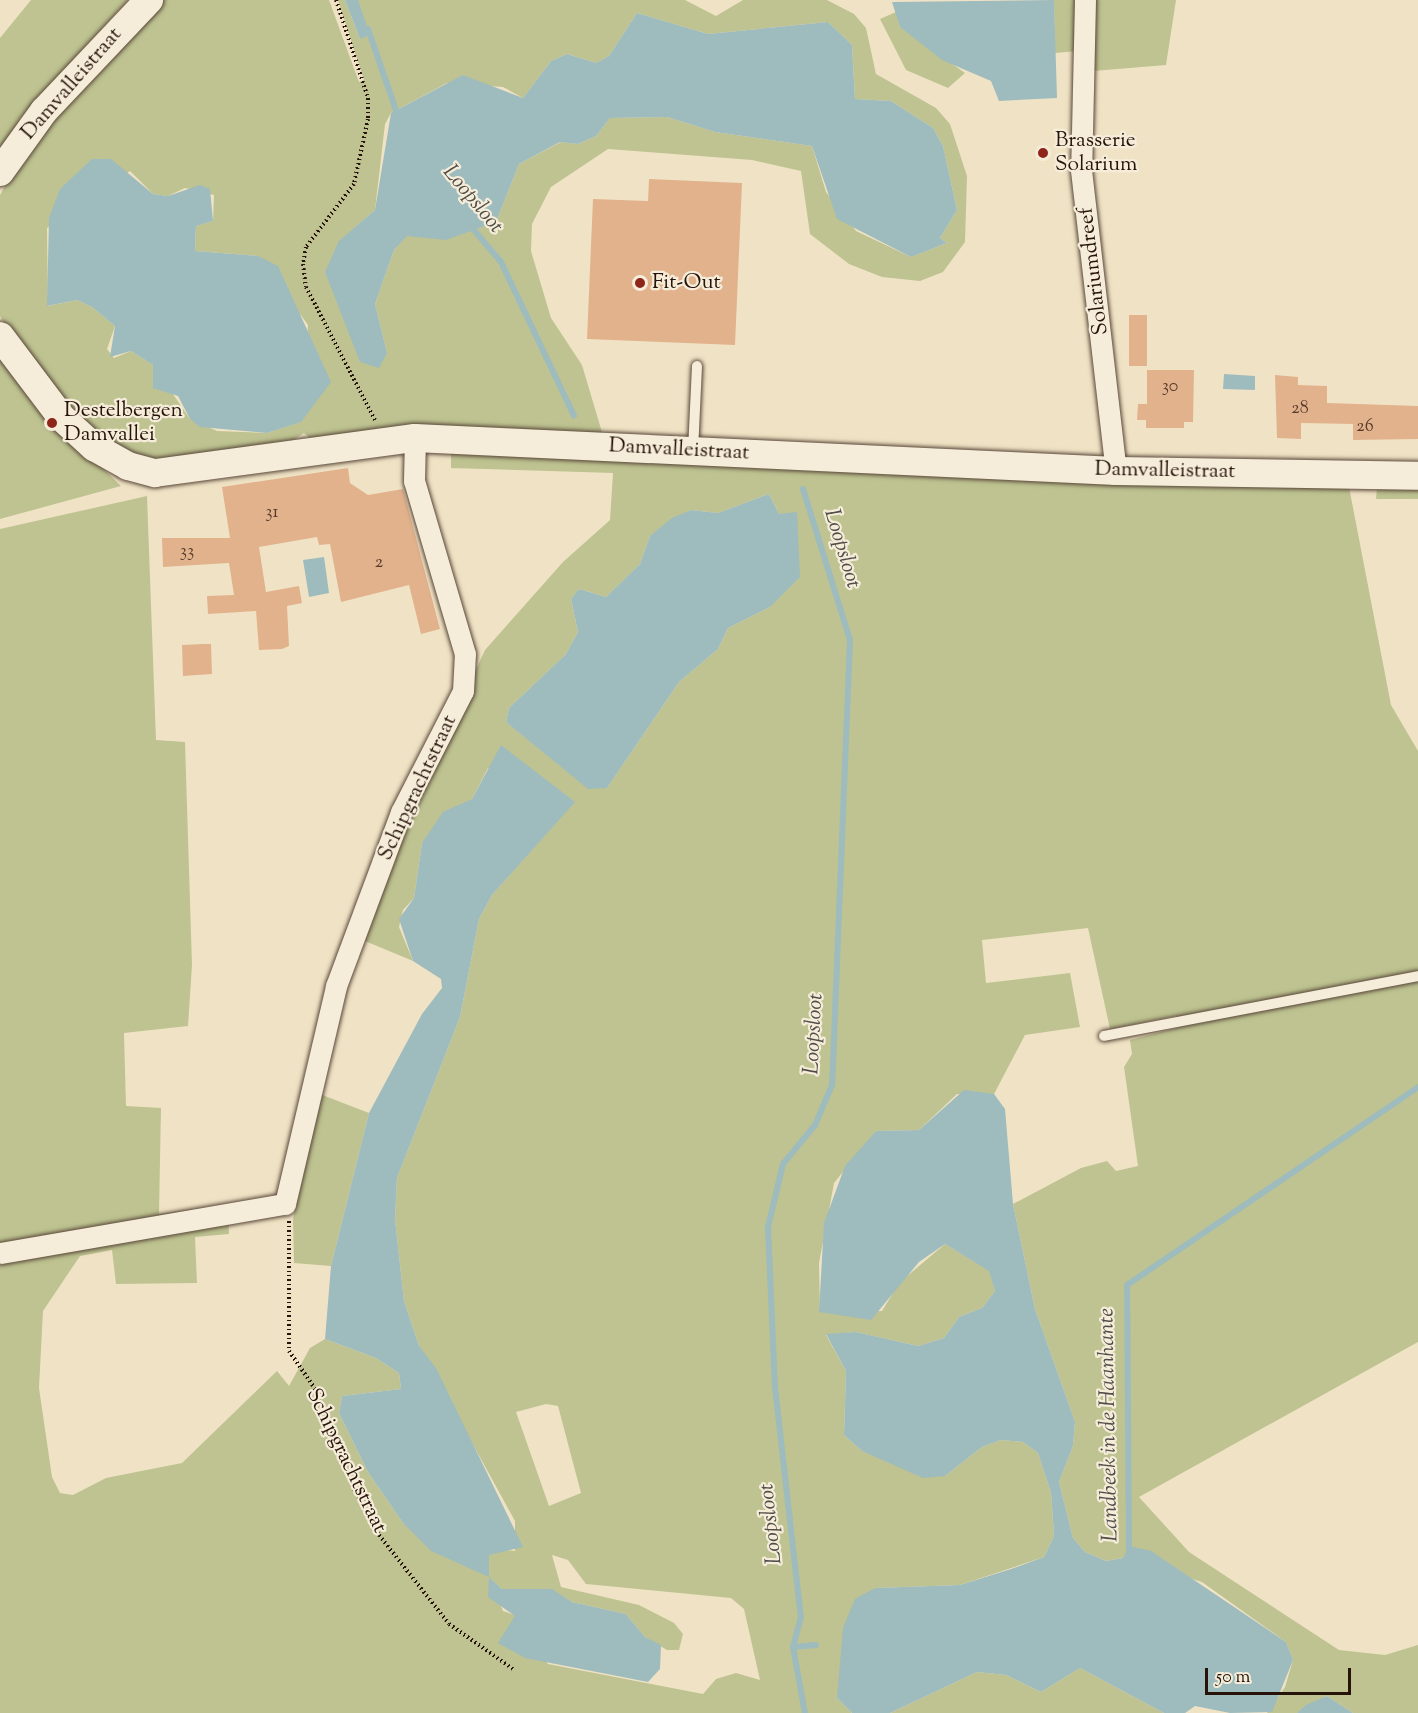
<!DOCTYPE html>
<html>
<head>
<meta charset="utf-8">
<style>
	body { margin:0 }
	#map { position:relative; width:1418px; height:1713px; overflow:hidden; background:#f0e3c5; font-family:"Sorts Mill Goudy",serif }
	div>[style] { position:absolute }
	.green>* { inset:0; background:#bec391 }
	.water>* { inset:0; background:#9ebbbe }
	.stream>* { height:6px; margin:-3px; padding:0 3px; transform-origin:3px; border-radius:3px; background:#9ebbbe }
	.building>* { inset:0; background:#e2b28d }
	.path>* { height:4px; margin-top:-2px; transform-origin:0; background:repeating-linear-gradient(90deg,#27130a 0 1.5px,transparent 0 4.5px) }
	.roads { filter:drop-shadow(0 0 2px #594739) drop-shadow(0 0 2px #594739) }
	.lane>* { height:10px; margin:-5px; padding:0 5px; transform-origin:5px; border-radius:5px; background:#f5edd9 }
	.street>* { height:21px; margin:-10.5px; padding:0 10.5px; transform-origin:10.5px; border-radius:10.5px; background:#f5edd9 }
	.secondary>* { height:28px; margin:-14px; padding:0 14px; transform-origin:14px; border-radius:14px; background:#f5edd9 }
	.dots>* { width:16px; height:16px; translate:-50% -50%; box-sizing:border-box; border:3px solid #f5edd9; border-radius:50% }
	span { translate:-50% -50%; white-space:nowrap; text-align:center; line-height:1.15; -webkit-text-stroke:4.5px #f5edd9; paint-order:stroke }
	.number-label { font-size:18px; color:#563b2b }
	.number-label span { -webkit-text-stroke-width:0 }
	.street-label { font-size:21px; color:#27130a }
	.poi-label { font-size:21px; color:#27130a }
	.left { translate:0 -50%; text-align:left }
	.water-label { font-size:22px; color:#514e49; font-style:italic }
	.scale { position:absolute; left:1205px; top:1668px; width:146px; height:27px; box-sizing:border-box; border:3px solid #27130a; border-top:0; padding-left:8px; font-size:18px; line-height:21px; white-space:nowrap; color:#27130a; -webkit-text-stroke:4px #f5edd9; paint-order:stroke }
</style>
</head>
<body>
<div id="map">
	<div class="green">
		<i style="clip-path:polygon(31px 0,128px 0,22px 116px,0 153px,0 38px)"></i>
		<i style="clip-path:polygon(evenodd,163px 0,329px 0,359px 82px,364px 80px,338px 0,345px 0,360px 39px,358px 0,685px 0,716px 16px,743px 0,827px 0,854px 14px,866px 28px,876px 74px,936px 108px,950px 124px,967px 176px,965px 242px,943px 272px,920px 281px,882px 277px,849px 264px,810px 234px,801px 171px,752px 160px,608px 149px,551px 187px,532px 224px,531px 251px,551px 318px,582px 365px,604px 439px,407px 426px,310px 438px,304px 433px,284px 446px,170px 464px,111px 447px,29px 366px,0 316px,0 195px,19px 160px,163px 0,637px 13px,708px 34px,828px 22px,852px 45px,855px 99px,891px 101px,933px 128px,943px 146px,957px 210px,940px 238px,947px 243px,911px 257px,856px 231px,826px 192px,812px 146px,715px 132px,667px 117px,610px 118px,596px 136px,578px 144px,561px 142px,519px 164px,496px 222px,446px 239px,407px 235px,394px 250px,375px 304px,387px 353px,351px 231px,375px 210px,385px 124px,391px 113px,447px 83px,503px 87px,523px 98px,551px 61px,567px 54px,596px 63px,609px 56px,637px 13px,163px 0,130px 171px,153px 194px,168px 196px,185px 188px,214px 195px,213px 221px,196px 226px,195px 251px,258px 256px,308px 325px,300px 422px,267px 433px,217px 431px,190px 419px,153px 365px,131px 351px,114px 358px,107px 349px,115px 326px,92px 307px,77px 300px,48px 306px,47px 228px,130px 171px)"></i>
		<i style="clip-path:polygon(1054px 0,1078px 0,1077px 51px,1055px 53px)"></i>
		<i style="clip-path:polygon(1094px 0,1176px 0,1166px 65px,1093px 71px)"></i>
		<i style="clip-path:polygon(896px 12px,900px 27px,965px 73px,948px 88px,906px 70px,880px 19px)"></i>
		<i style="clip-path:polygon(0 359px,29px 398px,121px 486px,0 519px)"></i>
		<i style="clip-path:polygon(evenodd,451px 450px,1349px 487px,1391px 705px,1418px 751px,1418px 1342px,1139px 1497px,1189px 1552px,1339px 1650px,1385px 1655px,1418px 1645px,1418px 1713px,1353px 1713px,1327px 1696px,1297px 1713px,1267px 1713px,1285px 1687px,1293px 1660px,1286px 1642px,1202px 1582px,1123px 1558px,1106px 1561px,1085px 1552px,1073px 1538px,1059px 1482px,1073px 1446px,1075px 1422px,1035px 1309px,1013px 1204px,1081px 1168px,1107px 1161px,1116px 1171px,1138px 1166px,1124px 1067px,1132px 1054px,1130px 1040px,1180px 1027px,1176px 1016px,1110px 1029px,1088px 928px,982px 940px,986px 983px,1070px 973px,1080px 1027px,1025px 1035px,994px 1094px,957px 1094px,919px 1130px,876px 1131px,834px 1183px,819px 1263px,820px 1312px,882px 1311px,899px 1283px,945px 1244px,990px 1271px,995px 1291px,982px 1308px,959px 1317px,944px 1338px,918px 1346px,856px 1332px,826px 1335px,846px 1371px,844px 1435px,862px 1451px,945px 1476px,982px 1447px,1001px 1440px,1023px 1442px,1038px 1453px,1051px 1493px,1054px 1536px,1044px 1557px,960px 1585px,875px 1588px,837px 1698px,852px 1713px,0 1713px,0 529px,147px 496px,156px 740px,185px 742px,192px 965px,188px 1026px,124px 1033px,126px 1106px,161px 1108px,159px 1214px,228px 1204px,229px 1234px,195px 1237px,197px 1283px,116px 1284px,112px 1250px,80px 1256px,43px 1311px,39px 1388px,52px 1477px,60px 1493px,73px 1495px,106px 1478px,182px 1463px,277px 1371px,289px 1386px,310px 1348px,325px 1339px,376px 1358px,399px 1373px,401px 1389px,342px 1396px,339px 1413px,368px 1472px,403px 1523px,489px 1576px,488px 1555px,497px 1549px,515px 1551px,515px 1521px,419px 1346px,404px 1301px,395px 1219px,397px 1178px,460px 1017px,479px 919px,492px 895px,574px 802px,488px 768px,472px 799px,422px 843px,414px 898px,403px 910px,399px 927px,413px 961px,365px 941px,388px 863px,485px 650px,563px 562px,610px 520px,613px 473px,451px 468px,451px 450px,769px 494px,779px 514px,770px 607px,728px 628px,718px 649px,679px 682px,607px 788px,588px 788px,506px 722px,509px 708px,566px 654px,578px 632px,571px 599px,579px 589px,606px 597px,640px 564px,650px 536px,691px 510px,718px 513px,769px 494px,451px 450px,546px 1404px,558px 1406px,581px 1493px,549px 1506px,516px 1412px,546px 1404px,451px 450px,552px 1555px,568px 1560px,586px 1584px,731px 1598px,744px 1609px,760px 1680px,736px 1673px,716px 1679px,703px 1694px,548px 1664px,515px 1615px,503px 1611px,490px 1578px,502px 1589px,552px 1590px,572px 1602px,626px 1614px,645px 1637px,667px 1650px,679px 1650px,683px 1634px,674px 1623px,639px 1605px,561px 1587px,552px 1555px)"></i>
		<i style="clip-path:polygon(1377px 487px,1418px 488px,1418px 499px,1376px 499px)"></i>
		<i style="clip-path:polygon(312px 1091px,369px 1113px,331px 1266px,294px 1263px,293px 1220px)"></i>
		<i style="clip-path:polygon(1080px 1668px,1164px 1713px,890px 1713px,977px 1672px,1006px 1675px,1041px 1692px)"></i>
	</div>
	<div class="water">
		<i style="clip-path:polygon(345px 0,358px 0,370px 35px,360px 39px)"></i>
		<i style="clip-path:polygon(1054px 0,1057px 98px,999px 101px,991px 81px,942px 60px,900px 27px,892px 2px)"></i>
		<i style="clip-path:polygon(637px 13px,708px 34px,828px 22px,852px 45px,855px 99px,891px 101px,933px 128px,943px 146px,957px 210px,940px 238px,947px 243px,911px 257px,837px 219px,812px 146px,715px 132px,667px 117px,610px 118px,596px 136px,578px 144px,560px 142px,519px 164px,496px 222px,446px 240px,407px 236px,394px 250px,375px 304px,387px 353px,379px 368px,360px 362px,325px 272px,339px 241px,375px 210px,391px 113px,463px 75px,523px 98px,551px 61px,567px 54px,596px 63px,609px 56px)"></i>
		<i style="clip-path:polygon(92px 159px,111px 159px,153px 194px,168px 196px,200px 185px,210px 189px,213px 221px,196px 226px,195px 251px,258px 256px,278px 266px,331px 382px,301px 422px,267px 433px,200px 427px,190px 419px,178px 396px,153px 388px,153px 365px,131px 351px,110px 357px,115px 326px,92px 307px,77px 300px,47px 306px,49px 218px,60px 189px)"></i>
		<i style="clip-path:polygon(1224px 374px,1255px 376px,1255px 390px,1223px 389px)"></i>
		<i style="clip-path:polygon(769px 494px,779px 514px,797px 512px,800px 577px,770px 607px,728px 628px,718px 649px,679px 682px,607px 788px,588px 789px,506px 722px,509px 708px,566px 654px,578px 632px,571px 599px,579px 589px,606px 597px,640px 564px,650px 536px,672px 518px,691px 510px,718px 513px)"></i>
		<i style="clip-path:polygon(324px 557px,329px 593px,309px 597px,303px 560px)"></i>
		<i style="clip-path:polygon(501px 745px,575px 802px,492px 895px,479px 919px,460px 1017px,397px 1178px,395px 1219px,404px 1301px,419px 1346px,436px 1368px,523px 1547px,489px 1555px,489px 1577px,502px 1589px,552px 1589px,572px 1602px,626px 1614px,645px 1637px,661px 1645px,660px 1669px,648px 1682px,525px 1658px,498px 1643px,515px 1616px,488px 1597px,489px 1577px,431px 1551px,403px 1523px,368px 1472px,339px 1413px,342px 1396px,401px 1389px,399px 1373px,376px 1358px,325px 1339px,331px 1266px,369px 1113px,422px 1014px,442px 988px,441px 979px,413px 961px,399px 919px,414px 898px,422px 843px,443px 812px,472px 799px)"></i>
		<i style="clip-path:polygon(964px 1090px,994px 1094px,1005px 1109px,1013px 1204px,1035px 1309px,1075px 1422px,1073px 1446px,1059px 1482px,1073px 1538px,1085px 1552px,1106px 1561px,1123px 1558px,1129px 1546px,1151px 1551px,1286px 1642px,1293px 1660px,1272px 1712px,1230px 1713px,1195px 1706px,1185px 1713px,1164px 1713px,1080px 1668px,1041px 1692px,1006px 1675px,977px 1672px,890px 1713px,852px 1713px,837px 1698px,843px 1628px,855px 1599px,875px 1588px,960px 1585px,1011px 1569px,1044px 1557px,1054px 1536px,1051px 1493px,1038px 1453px,1023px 1442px,1001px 1440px,982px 1447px,945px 1476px,923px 1478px,862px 1451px,844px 1435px,846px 1371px,826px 1334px,856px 1332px,918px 1346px,944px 1338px,959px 1317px,982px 1308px,995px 1291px,989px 1271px,945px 1244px,919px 1262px,871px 1320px,819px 1312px,824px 1223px,845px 1166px,876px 1131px,919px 1130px)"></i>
		<i style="clip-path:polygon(1327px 1696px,1353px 1713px,1297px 1713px,1306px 1705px)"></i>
	</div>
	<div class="stream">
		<i style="left:368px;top:29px;width:92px;rotate:71deg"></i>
		<i style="left:468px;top:223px;width:51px;rotate:49.8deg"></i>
		<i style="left:501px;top:262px;width:170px;rotate:64.6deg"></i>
		<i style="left:803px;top:489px;width:158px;rotate:72.7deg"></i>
		<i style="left:850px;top:640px;width:445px;rotate:92.3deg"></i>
		<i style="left:832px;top:1085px;width:43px;rotate:113deg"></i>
		<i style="left:815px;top:1125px;width:50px;rotate:129.4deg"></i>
		<i style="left:783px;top:1164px;width:65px;rotate:103.4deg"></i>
		<i style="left:768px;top:1227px;width:160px;rotate:87.5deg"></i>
		<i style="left:775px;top:1387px;width:231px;rotate:83.6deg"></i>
		<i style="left:801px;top:1617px;width:31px;rotate:105deg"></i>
		<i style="left:793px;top:1647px;width:67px;rotate:79.7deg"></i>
		<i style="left:1129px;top:1553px;width:268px;rotate:-90.4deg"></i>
		<i style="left:1127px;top:1285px;width:352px;rotate:-34.2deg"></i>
		<i style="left:793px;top:1647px;width:23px;rotate:-5deg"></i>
	</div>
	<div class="building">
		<i style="clip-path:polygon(649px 179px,742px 183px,735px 345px,587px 339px,593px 199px,648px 201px)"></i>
		<i style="clip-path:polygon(1129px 315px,1147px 315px,1147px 366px,1129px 366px)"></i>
		<i style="clip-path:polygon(1147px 370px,1194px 370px,1193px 422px,1184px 422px,1184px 428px,1146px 428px,1146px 420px,1137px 420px,1138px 404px,1147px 404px)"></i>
		<i style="clip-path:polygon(1275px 375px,1298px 377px,1298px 385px,1327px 386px,1327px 403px,1418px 406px,1418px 439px,1353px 440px,1353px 424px,1301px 423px,1301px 439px,1277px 438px)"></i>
		<i style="clip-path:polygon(348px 468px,350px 483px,368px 495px,403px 489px,440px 629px,421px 634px,409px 585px,341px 602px,330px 544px,319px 545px,317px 537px,259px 547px,266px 592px,299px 586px,302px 603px,287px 606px,289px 646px,282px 649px,259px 650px,256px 611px,208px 614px,207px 596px,234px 595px,229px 563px,163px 567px,162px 538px,230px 538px,222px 487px)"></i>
		<i style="clip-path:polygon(204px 644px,211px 644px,212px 674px,183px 676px,182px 645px)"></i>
	</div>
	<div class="path">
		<i style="left:336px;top:0;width:103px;rotate:71.9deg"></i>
		<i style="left:368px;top:98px;width:21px;rotate:90deg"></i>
		<i style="left:368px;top:119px;width:66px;rotate:102.2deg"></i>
		<i style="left:354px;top:184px;width:79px;rotate:127.3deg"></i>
		<i style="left:306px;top:247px;width:17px;rotate:100deg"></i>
		<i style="left:303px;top:264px;width:23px;rotate:83deg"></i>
		<i style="left:306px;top:287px;width:150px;rotate:62.6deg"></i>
		<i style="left:289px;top:1221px;width:130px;rotate:90deg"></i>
		<i style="left:289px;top:1351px;width:51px;rotate:55.4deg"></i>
		<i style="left:318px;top:1393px;width:98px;rotate:69.7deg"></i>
		<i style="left:352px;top:1485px;width:57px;rotate:61.6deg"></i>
		<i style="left:379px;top:1535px;width:113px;rotate:51.8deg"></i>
		<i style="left:449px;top:1624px;width:78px;rotate:35.1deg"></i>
	</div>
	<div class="roads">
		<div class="lane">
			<i style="left:693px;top:451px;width:85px;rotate:-87.3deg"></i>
			<i style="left:1104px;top:1036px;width:320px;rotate:-10.8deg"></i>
		</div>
		<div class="street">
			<i style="left:1085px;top:0;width:170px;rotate:91.3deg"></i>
			<i style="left:1081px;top:170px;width:303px;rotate:83.4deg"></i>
			<i style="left:0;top:1253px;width:289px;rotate:-9.8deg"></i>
			<i style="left:285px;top:1204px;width:224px;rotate:-76.8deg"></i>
			<i style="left:336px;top:986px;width:186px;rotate:-69.5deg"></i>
			<i style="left:401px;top:812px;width:136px;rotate:-62.9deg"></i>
			<i style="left:463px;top:691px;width:37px;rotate:-87deg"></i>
			<i style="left:465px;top:654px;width:180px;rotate:-106.4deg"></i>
			<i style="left:414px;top:481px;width:43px;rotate:-88.7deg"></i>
		</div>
		<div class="secondary">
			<i style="left:0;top:172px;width:75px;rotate:-54.2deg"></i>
			<i style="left:44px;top:111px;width:153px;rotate:-46.6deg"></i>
			<i style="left:0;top:336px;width:101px;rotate:53deg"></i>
			<i style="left:61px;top:417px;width:45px;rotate:42.3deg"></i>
			<i style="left:94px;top:447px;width:39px;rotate:29deg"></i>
			<i style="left:128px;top:466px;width:28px;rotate:15deg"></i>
			<i style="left:155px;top:473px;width:262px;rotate:-7.7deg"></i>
			<i style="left:415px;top:438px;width:702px;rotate:2.7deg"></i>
			<i style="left:1116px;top:471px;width:302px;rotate:0.9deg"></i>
		</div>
	</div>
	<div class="dots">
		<i style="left:1043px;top:153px;background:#8f2418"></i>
		<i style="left:640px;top:283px;background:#8f2418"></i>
		<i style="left:52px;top:423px;background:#8f2418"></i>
	</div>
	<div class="number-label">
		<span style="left:1170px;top:387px">30</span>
		<span style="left:1300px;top:409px">28</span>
		<span style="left:1365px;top:427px">26</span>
		<span style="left:272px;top:513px">31</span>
		<span style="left:187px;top:552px">33</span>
		<span style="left:379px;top:563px">2</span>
	</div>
	<div class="street-label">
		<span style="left:72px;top:84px;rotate:-49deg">Damvalleistraat</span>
		<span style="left:1094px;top:271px;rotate:-97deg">Solariumdreef</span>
		<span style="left:679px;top:450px;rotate:3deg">Damvalleistraat</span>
		<span style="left:1165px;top:471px;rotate:1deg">Damvalleistraat</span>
		<span style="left:418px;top:788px;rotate:-65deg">Schipgrachtstraat</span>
		<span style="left:346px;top:1461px;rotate:64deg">Schipgrachtstraat</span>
	</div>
	<div class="poi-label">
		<span class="left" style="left:1055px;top:153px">Brasserie<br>Solarium</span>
		<span class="left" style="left:652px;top:283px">Fit-Out</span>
		<span class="left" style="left:64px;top:423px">Destelbergen<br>Damvallei</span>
	</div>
	<div class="water-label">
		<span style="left:472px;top:200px;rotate:50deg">Loopsloot</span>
		<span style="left:841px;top:549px;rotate:73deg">Loopsloot</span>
		<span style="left:815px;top:1034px;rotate:-87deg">Loopsloot</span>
		<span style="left:1110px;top:1425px;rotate:-91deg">Landbeek in de Haanhante</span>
		<span style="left:772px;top:1524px;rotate:-96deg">Loopsloot</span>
	</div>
	<div class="scale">50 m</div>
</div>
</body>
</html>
